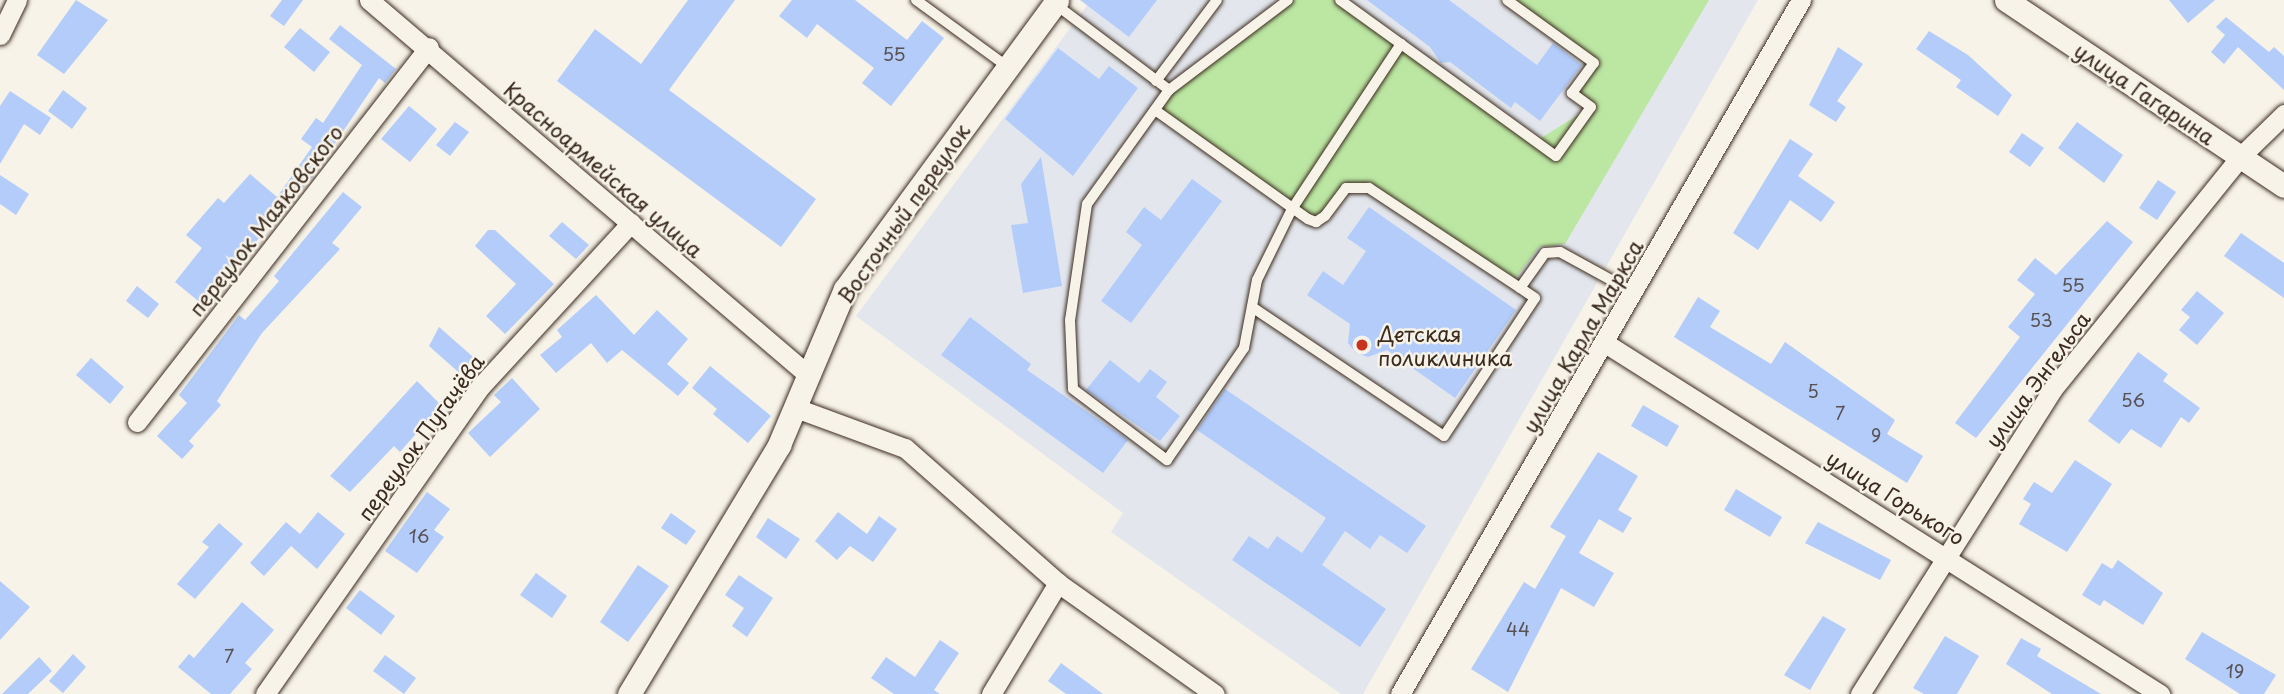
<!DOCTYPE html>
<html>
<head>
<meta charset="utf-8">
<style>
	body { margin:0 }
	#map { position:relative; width:2284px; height:694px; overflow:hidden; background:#f7f3e8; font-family:"Playpen Sans",sans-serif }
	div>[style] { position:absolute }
	.built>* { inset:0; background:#e3e7ed }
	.green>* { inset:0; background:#bce7a3 }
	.building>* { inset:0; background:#b3ccfa }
	.roads { filter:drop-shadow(0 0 2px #3b2a1e) drop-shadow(0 0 2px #3b2a1e) }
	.service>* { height:10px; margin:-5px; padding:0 5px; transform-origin:5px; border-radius:5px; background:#f7f3e8 }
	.minor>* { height:19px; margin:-9.5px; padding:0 9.5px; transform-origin:9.5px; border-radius:9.5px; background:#f7f3e8 }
	.tertiary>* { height:23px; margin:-11.5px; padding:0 11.5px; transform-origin:11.5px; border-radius:11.5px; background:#f7f3e8 }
	.dots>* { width:19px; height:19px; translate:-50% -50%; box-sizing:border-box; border:4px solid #f7f3e8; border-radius:50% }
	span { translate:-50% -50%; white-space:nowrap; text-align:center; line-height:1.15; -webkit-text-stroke:5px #f7f3e8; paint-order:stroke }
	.number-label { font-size:18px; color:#595255 }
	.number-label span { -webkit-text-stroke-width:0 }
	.street-label { font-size:21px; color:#3b2a1e }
	.poi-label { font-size:21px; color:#3b2a1e }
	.left { translate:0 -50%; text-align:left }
</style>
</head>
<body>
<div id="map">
	<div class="built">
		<i style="clip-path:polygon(1091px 0,1758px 0,1363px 694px,1341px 694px,1111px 532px,1123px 513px,856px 316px)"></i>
	</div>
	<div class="green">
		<i style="clip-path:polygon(1288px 0,1340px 0,1536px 141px,1591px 107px,1572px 93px,1593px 63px,1507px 0,1709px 0,1565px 244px,1539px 247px,1512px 283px,1369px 188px,1346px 188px,1316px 222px,1155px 110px,1169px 90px)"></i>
	</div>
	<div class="building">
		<i style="clip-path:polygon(76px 0,108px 20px,64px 74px,37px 55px)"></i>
		<i style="clip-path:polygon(282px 0,303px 0,284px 26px,270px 16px)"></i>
		<i style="clip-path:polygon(688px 0,735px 0,669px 90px,816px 199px,781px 247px,557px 81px,595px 29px,641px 64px)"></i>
		<i style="clip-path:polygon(792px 0,855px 0,907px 40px,922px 21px,944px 38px,891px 106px,862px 83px,874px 68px,817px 24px,807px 38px,779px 16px)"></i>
		<i style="clip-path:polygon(1080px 0,1157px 0,1129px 37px)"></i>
		<i style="clip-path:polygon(1367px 0,1449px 0,1537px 65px,1553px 43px,1582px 65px,1540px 121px,1515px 102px,1511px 108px,1450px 62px,1441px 63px,1430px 47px)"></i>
		<i style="clip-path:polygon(2169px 0,2215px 0,2188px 23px)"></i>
		<i style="clip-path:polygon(2226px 17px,2269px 52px,2274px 47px,2284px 56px,2284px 90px,2238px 47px,2224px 64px,2211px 52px,2225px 35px,2216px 27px)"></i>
		<i style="clip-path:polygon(340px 25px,396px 69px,385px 83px,379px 78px,313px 176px,202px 304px,175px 282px,202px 248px,186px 235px,218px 198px,224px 203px,250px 174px,277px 197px,312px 147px,301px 139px,316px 118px,323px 123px,362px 65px,329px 39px)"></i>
		<i style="clip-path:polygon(300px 28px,330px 52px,314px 72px,284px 47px)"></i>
		<i style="clip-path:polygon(1929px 31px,1968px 55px,2012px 95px,1998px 116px,1956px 87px,1961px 80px,1916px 49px)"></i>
		<i style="clip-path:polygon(1838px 47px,1863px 64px,1837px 101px,1846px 107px,1836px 122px,1809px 105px)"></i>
		<i style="clip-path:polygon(1058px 48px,1099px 79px,1109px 66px,1138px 88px,1073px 176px,1005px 119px)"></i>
		<i style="clip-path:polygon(63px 90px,87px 108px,72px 129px,48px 111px)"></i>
		<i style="clip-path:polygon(10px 91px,51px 118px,40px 135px,24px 124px,0 164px,0 106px)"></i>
		<i style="clip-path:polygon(409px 106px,437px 129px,410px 162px,381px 139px)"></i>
		<i style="clip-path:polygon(455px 122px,469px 132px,450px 156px,436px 145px)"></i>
		<i style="clip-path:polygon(2077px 122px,2123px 155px,2104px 183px,2058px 148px)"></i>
		<i style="clip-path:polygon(2022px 133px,2044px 148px,2030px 167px,2009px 152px)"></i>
		<i style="clip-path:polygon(1790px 139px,1813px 154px,1798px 176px,1835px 202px,1821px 222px,1790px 200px,1758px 250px,1733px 233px)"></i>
		<i style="clip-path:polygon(1041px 157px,1062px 286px,1023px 293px,1011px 225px,1028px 223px,1021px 184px)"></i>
		<i style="clip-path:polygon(0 175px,29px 194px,16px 215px,0 204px)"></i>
		<i style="clip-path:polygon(1192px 179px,1222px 201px,1131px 323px,1101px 301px,1142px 245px,1126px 232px,1144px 207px,1161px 220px)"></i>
		<i style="clip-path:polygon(2158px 180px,2176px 192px,2157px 220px,2139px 208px)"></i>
		<i style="clip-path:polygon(343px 192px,362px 207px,332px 243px,340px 249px,262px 333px,217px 401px,221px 405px,189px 441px,194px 446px,182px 459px,157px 436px,187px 403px,179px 395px,239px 315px,245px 320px,279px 281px,274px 276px)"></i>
		<i style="clip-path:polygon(1369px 207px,1516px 310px,1455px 398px,1387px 350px,1368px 357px,1356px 353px,1348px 343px,1350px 324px,1307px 295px,1323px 271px,1343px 285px,1366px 251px,1347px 238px)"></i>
		<i style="clip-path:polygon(2107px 221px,2133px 242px,1976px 438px,1955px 423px,2020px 337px,2008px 327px,2035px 294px,2017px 280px,2035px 258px,2056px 275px)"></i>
		<i style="clip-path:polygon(562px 222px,589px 245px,576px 259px,549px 236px)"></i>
		<i style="clip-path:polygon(488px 230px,495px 230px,554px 284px,505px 334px,486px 316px,516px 284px,475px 246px)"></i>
		<i style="clip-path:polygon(2241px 233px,2284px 263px,2284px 298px,2224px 256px)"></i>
		<i style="clip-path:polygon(137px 286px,159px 304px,148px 318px,126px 301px)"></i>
		<i style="clip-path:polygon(2197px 291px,2224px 313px,2197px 345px,2179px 330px,2190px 317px,2181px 310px)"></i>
		<i style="clip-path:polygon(596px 295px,634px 335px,657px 310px,688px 339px,667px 364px,689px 383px,678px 396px,622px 350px,607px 363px,591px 343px,556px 373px,540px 355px,562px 337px,557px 330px)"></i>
		<i style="clip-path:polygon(1698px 297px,1720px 311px,1710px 327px,1771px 364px,1785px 342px,1895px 420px,1887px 434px,1923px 456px,1907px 483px,1674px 337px)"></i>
		<i style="clip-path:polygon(970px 317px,1031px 364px,1027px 370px,1128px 440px,1103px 473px,941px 355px)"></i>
		<i style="clip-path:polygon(439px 327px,480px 363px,465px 378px,429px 346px)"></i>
		<i style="clip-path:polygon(2138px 352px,2168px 374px,2163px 381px,2200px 408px,2189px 423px,2181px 417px,2161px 448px,2131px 429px,2119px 444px,2088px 421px)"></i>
		<i style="clip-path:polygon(91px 358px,124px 387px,110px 404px,76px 375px)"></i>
		<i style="clip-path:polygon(1110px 360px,1139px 383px,1150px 369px,1167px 382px,1156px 397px,1180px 416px,1160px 441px,1086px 390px)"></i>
		<i style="clip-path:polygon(710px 366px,771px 416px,748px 443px,713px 414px,717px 409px,692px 388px)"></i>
		<i style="clip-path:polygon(512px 378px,540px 409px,490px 457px,468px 433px,501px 402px,494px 395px)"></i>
		<i style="clip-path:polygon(417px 381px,441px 405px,400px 452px,394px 446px,350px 492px,330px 476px)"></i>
		<i style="clip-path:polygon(1225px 389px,1426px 526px,1407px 553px,1380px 535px,1370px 549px,1345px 531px,1322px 565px,1386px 609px,1360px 647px,1232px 560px,1249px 536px,1268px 549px,1277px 536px,1302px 553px,1326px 518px,1197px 430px)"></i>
		<i style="clip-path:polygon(1643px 405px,1679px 426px,1667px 447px,1631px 426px)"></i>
		<i style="clip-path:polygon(1598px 452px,1638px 476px,1618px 510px,1632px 518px,1623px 533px,1599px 519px,1579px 553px,1614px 573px,1594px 607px,1561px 588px,1508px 692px,1471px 669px,1524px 582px,1535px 589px,1566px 536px,1550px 527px)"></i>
		<i style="clip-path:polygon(2075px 460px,2112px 484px,2067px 552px,2019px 524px,2031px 504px,2023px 499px,2034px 482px,2052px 493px)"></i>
		<i style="clip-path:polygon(1736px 489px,1782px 517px,1770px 537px,1724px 510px)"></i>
		<i style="clip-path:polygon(427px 492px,450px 509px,434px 530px,444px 537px,417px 573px,385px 551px)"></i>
		<i style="clip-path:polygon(318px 512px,345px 534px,317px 569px,291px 546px,264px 576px,250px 563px,286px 522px,300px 534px)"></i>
		<i style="clip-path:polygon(838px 512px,867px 534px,879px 516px,897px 529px,873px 562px,850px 546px,837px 560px,815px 541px)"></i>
		<i style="clip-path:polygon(671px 513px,696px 531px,686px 545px,661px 528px)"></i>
		<i style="clip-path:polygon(768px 518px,800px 539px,786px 559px,756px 537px)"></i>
		<i style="clip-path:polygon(1818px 522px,1891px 560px,1880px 580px,1805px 543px)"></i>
		<i style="clip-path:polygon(219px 523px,243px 544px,195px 599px,177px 584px,209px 547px,202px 542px)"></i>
		<i style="clip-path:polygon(2118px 560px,2163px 593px,2143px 625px,2104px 600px,2100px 606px,2082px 595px,2102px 563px,2112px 569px)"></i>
		<i style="clip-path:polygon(638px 565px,669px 586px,628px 642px,600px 622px)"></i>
		<i style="clip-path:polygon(536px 573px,567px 596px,552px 618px,520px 595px)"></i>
		<i style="clip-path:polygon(739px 575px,773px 598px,747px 637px,732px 626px,744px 608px,725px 595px)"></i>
		<i style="clip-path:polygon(0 581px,30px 607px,0 640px)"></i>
		<i style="clip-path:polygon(360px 590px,395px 616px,381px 635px,346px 608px)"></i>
		<i style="clip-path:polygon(242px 602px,274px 630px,245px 663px,252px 669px,230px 694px,211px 694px,178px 667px,189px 654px,194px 658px)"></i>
		<i style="clip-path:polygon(1823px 616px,1846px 629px,1810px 690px,1784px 675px)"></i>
		<i style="clip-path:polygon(2202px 632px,2276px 675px,2264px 694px,2240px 694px,2185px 659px)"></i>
		<i style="clip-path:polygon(1945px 636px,1979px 656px,1957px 694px,1924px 694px,1913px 688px)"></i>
		<i style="clip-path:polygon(2021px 638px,2041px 649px,2037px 656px,2101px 694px,2052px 694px,2006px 664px)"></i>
		<i style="clip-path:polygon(940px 640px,959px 653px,934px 690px,940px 694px,894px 694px,871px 678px,886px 657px,915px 677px)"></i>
		<i style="clip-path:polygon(73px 654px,86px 667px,63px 693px,49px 681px)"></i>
		<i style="clip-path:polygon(385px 655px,416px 678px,404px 694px,373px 671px)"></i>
		<i style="clip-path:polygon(39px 657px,52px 671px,28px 694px,2px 694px)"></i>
		<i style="clip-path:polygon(1061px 663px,1103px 694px,1066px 694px,1048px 681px)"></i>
	</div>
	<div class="roads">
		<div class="service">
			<i style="left:916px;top:0;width:114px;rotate:36.1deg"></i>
			<i style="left:1055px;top:4px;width:143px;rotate:37deg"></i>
			<i style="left:1169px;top:90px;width:140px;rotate:125.7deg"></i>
			<i style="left:1087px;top:204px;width:117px;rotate:98.3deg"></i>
			<i style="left:1070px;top:320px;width:69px;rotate:87.5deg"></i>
			<i style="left:1073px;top:389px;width:118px;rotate:37.1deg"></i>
			<i style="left:1167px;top:460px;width:136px;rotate:-55.5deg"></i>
			<i style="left:1244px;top:348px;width:69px;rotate:-79.2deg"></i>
			<i style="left:1257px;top:280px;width:79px;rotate:-63.8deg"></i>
			<i style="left:1292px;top:209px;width:198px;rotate:-56.6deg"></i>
			<i style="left:1401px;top:44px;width:75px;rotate:-144.2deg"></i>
			<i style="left:1401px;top:44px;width:191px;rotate:35.9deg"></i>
			<i style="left:1556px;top:156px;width:60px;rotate:-54.5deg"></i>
			<i style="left:1591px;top:107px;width:24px;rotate:-144deg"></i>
			<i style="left:1572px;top:93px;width:37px;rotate:-54deg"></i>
			<i style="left:1594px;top:63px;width:107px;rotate:-144.1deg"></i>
			<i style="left:1156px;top:81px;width:101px;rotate:-53deg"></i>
			<i style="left:1169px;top:90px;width:149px;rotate:-37.1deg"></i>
			<i style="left:1155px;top:110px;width:188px;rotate:35.5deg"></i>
			<i style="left:1308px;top:219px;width:9px;rotate:21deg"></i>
			<i style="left:1316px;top:222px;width:11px;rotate:-34deg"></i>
			<i style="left:1325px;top:216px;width:35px;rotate:-53deg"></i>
			<i style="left:1346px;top:188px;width:23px"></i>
			<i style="left:1369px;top:188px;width:181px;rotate:33.5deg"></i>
			<i style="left:1252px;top:307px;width:231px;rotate:33.9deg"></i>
			<i style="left:1444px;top:436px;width:165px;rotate:-56.6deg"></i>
			<i style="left:1535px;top:298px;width:18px;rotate:-146deg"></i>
			<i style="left:1520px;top:288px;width:43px;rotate:-54.5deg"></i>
			<i style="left:1545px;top:253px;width:15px;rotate:-4deg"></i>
			<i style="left:1560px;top:252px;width:83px;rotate:28.7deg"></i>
		</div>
		<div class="minor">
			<i style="left:369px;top:0;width:576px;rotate:40.49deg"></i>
			<i style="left:0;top:35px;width:39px;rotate:-64deg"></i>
			<i style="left:1605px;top:343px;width:657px;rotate:32.31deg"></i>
			<i style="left:796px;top:408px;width:116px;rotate:20.2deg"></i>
			<i style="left:905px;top:448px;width:204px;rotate:41.4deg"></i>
			<i style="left:1058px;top:583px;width:192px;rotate:35.3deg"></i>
			<i style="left:137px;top:422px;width:475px;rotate:-52.1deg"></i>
			<i style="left:265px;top:694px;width:375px;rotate:-55deg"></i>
			<i style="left:480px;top:387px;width:223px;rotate:-47.4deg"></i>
			<i style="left:991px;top:694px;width:130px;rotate:-58.9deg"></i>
			<i style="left:1400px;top:694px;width:802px;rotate:-59.98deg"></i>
			<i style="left:1860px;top:694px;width:360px;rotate:-57.7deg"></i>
			<i style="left:2052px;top:390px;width:299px;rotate:-51.1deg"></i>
			<i style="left:2240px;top:157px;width:62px;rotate:-44.3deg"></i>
		</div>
		<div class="tertiary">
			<i style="left:2006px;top:0;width:334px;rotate:33.8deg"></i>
			<i style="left:629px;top:694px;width:291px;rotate:-58.9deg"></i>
			<i style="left:779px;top:445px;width:169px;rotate:-67.1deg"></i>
			<i style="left:845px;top:289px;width:358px;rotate:-53.7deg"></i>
		</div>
	</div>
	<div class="dots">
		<i style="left:1362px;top:345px;background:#c8321e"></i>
	</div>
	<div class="number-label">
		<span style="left:894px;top:54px">55</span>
		<span style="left:2073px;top:285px">55</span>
		<span style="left:2041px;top:320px">53</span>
		<span style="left:1813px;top:391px">5</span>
		<span style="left:2133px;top:400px">56</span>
		<span style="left:1840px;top:413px">7</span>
		<span style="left:1876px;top:435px">9</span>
		<span style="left:419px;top:536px">16</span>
		<span style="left:1518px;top:629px">44</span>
		<span style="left:229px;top:656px">7</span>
		<span style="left:2235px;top:671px">19</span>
	</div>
	<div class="street-label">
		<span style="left:2145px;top:93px;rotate:34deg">улица Гагарина</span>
		<span style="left:604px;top:169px;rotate:41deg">Красноармейская улица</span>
		<span style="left:903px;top:213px;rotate:-55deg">Восточный переулок</span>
		<span style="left:265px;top:220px;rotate:-52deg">переулок Маяковского</span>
		<span style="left:1582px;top:336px;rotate:-60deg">улица Карла Маркса</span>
		<span style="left:2037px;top:379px;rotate:-54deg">улица Энгельса</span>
		<span style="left:420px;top:437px;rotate:-54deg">переулок Пугачёва</span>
		<span style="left:1896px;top:497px;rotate:32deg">улица Горького</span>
	</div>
	<div class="poi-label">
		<span class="left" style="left:1378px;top:345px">Детская<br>поликлиника</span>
	</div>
</div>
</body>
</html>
